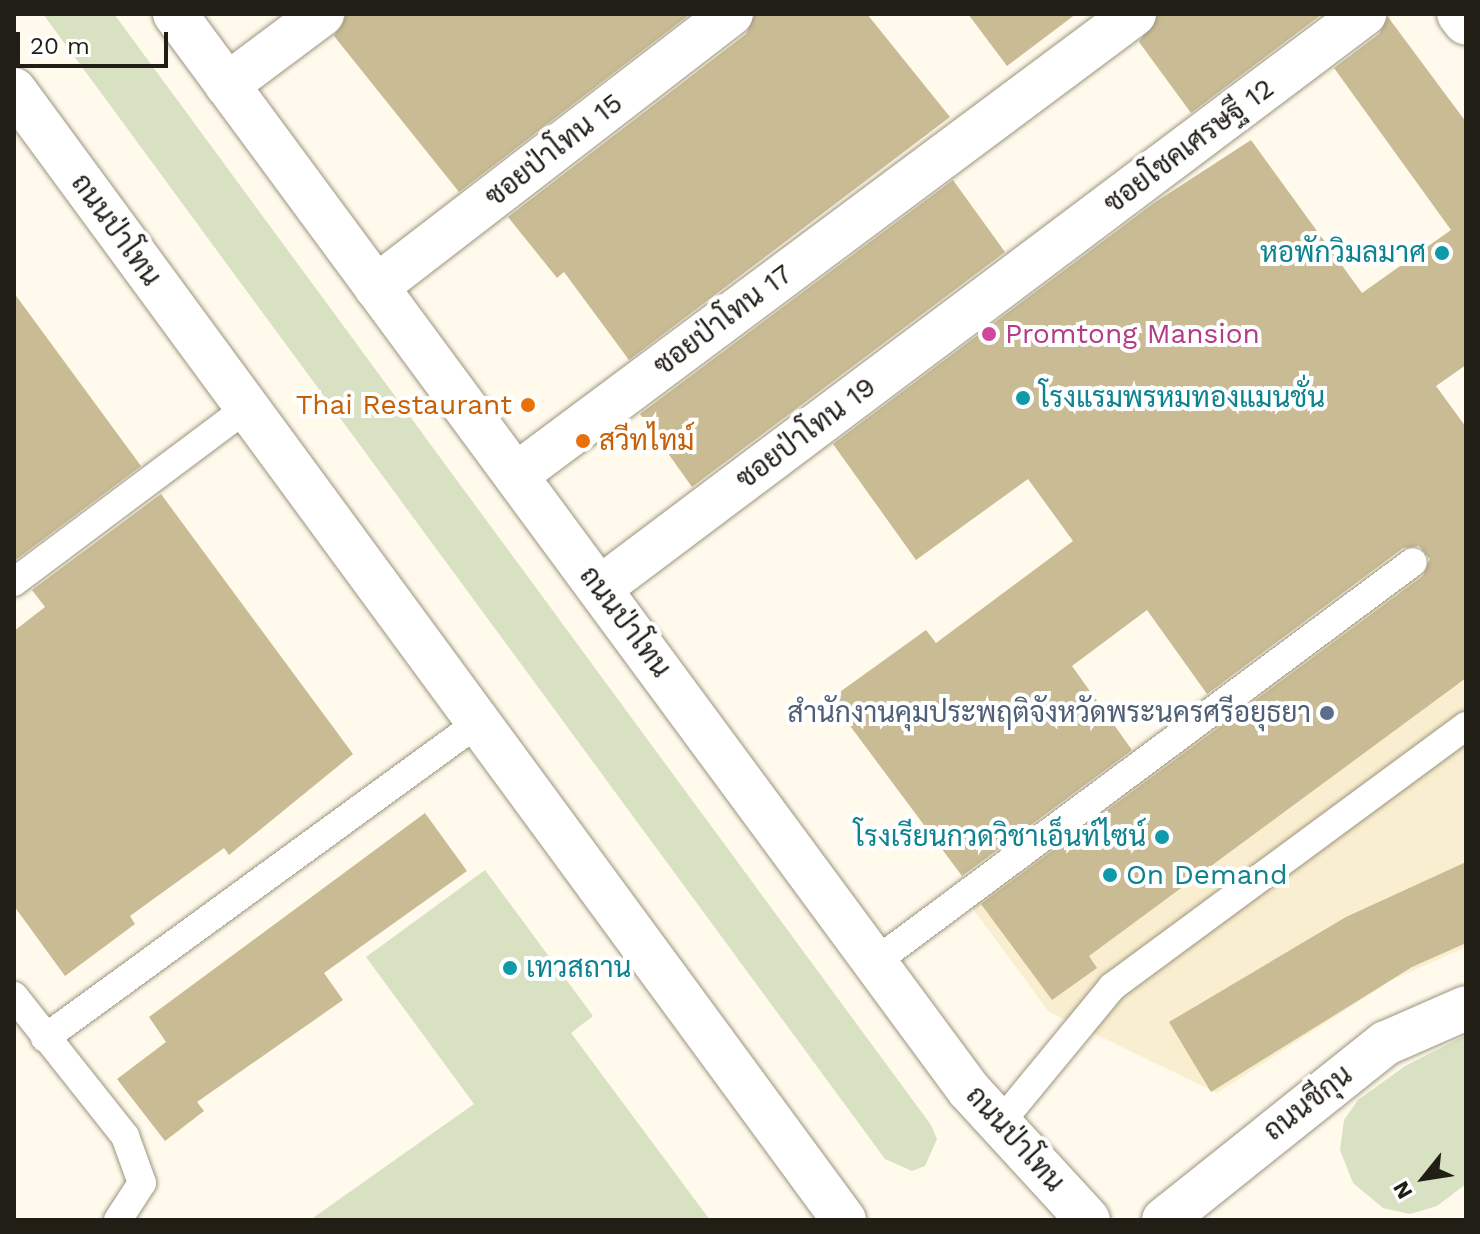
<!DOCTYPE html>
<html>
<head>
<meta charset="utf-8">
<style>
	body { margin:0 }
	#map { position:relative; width:1480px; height:1234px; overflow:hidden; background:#fffaec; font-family:"Work Sans",Sarabun,sans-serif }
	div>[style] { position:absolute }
	.built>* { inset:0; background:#f9eecf }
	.green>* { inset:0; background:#d8e2c2 }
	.building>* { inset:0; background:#c9bc95 }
	.roads { filter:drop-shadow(0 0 2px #9c947e) drop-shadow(0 0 2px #9c947e) }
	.lane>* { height:28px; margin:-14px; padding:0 14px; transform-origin:14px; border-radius:14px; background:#fff }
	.street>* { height:44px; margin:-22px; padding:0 22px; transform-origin:22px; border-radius:22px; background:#fff }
	.secondary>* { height:44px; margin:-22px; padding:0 22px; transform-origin:22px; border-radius:22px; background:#fff }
	.dots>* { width:22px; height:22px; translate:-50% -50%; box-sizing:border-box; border:4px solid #fff; border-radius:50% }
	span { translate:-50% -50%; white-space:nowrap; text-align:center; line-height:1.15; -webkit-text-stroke:8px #fff; paint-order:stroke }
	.street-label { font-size:28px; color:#211e16 }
	.culture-label { font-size:28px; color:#0d838f }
	.right { translate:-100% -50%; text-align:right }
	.left { translate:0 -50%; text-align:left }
	.hotel-label { font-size:28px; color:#b23c85 }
	.food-label { font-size:28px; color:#c56008 }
	.service-label { font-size:28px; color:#4e5e75 }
	.frame { position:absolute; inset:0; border:16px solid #211e16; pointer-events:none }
	.north { position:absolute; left:1384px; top:1138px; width:80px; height:80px; -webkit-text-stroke:6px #fff; paint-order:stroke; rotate:240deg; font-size:22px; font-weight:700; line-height:32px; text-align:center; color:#211e16 }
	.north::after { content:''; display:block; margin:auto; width:28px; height:36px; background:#211e16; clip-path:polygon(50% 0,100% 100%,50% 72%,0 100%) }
	.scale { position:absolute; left:16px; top:32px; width:152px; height:36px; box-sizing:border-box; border:4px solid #211e16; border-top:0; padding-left:10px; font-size:24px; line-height:28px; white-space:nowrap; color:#211e16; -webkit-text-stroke:6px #fff; paint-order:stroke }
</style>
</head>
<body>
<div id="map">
	<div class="built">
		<i style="clip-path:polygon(1466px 534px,1466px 947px,1392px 980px,1217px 1093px,1049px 1012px,970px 905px)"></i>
	</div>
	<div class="green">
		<i style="clip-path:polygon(43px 14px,114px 14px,931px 1125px,937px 1139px,925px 1166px,912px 1171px,885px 1159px)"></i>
		<i style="clip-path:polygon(485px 870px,593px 1016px,571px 1033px,710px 1220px,310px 1220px,474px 1104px,366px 957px)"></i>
		<i style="clip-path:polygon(1466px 1035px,1466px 1184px,1437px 1206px,1410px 1214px,1383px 1208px,1353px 1183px,1340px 1150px,1344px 1120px,1358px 1100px,1405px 1066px)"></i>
	</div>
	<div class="building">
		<i style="clip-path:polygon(346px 14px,690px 14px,459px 192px,334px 36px)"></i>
		<i style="clip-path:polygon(755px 14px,867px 14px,950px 117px,629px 360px,564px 272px,557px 278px,508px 217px,746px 34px)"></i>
		<i style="clip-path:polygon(968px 14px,1076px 14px,1007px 66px)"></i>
		<i style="clip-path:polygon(1158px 14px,1322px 14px,1191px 113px,1139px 42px)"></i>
		<i style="clip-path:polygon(1388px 17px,1466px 122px,1466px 365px,1436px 386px,1466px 427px,1466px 678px,1089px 956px,1097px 968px,1052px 1000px,981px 904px,1423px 576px,1430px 559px,1419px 546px,1403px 548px,1207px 694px,1147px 610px,1072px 666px,1132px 750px,962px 876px,830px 699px,926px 630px,936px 643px,1073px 541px,1028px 479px,916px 560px,833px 444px,1154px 203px,1251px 140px,1362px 293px,1451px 230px,1334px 68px,1379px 34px)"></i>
		<i style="clip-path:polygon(953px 180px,1005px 252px,692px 487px,640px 414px)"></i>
		<i style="clip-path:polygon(14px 293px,141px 466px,14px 561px)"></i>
		<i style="clip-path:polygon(161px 494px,353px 754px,229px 855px,224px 848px,130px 916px,135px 924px,65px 976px,14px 906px,14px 631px,45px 607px,32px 590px)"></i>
		<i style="clip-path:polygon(425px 813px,467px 871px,324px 973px,343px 1000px,197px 1102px,204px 1111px,165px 1141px,117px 1079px,166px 1042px,149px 1017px)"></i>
		<i style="clip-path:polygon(1466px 862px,1466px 943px,1412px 967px,1211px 1092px,1169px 1022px,1346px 917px)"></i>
	</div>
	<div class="roads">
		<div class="lane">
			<i style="left:14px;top:582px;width:291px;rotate:-36.8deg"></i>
			<i style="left:875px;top:962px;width:670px;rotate:-36.63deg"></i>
			<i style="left:14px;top:996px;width:179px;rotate:51.6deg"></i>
			<i style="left:125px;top:1136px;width:50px;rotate:70.1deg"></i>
			<i style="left:142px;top:1183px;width:44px;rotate:123deg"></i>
			<i style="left:45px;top:1038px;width:537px;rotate:-36.06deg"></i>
			<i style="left:1000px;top:1123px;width:176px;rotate:-50.5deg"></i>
			<i style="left:1112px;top:987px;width:440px;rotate:-36.4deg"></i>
		</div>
		<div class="street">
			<i style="left:1459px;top:14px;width:11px;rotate:52deg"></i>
			<i style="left:227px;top:85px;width:119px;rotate:-36.8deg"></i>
			<i style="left:376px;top:287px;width:448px;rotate:-37.6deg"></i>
			<i style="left:516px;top:475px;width:771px;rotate:-36.72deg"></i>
			<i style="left:600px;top:588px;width:956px;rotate:-36.92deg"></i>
		</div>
		<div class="secondary">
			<i style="left:175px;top:14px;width:1337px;rotate:53.58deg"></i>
			<i style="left:969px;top:1090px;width:176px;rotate:47.5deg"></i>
			<i style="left:14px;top:90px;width:1402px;rotate:53.7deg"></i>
			<i style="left:1164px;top:1220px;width:284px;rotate:-38.6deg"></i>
			<i style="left:1386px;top:1043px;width:87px;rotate:-23.6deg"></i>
		</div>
	</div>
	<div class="dots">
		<i style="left:1442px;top:253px;background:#0f9aa8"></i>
		<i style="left:989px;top:334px;background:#d1479c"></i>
		<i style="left:1023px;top:398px;background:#0f9aa8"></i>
		<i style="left:528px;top:405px;background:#e8710a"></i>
		<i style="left:583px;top:441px;background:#e8710a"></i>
		<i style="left:1327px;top:713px;background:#5c6f8a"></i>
		<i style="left:1162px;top:837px;background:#0f9aa8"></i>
		<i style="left:1110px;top:875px;background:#0f9aa8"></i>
		<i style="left:510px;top:968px;background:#0f9aa8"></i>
	</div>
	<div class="street-label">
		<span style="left:1189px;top:146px;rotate:-37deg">ซอยโชคเศรษฐี 12</span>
		<span style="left:554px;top:150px;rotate:-38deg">ซอยป่าโทน 15</span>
		<span style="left:116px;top:230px;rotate:54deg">ถนนป่าโทน</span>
		<span style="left:723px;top:320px;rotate:-37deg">ซอยป่าโทน 17</span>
		<span style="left:806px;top:433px;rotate:-37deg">ซอยป่าโทน 19</span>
		<span style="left:625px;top:622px;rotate:53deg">ถนนป่าโทน</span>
		<span style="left:1308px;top:1103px;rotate:-38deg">ถนนชีกุน</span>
		<span style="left:1015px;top:1139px;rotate:48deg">ถนนป่าโทน</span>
	</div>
	<div class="culture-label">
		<span class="right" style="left:1426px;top:253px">หอพักวิมลมาศ</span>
		<span class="left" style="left:1039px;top:398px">โรงแรมพรหมทองแมนชั่น</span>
		<span class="right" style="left:1146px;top:837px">โรงเรียนกวดวิชาเอ็นท์ไซน์</span>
		<span class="left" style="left:1126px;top:875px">On Demand</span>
		<span class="left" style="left:526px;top:968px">เทวสถาน</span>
	</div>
	<div class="hotel-label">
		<span class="left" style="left:1005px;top:334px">Promtong Mansion</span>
	</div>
	<div class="food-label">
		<span class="right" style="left:512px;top:405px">Thai Restaurant</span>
		<span class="left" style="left:599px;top:441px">สวีทไทม์</span>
	</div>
	<div class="service-label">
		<span class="right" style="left:1311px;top:713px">สำนักงานคุมประพฤติจังหวัดพระนครศรีอยุธยา</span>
	</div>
	<div class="frame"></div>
	<div class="north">N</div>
	<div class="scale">20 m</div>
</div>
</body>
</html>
